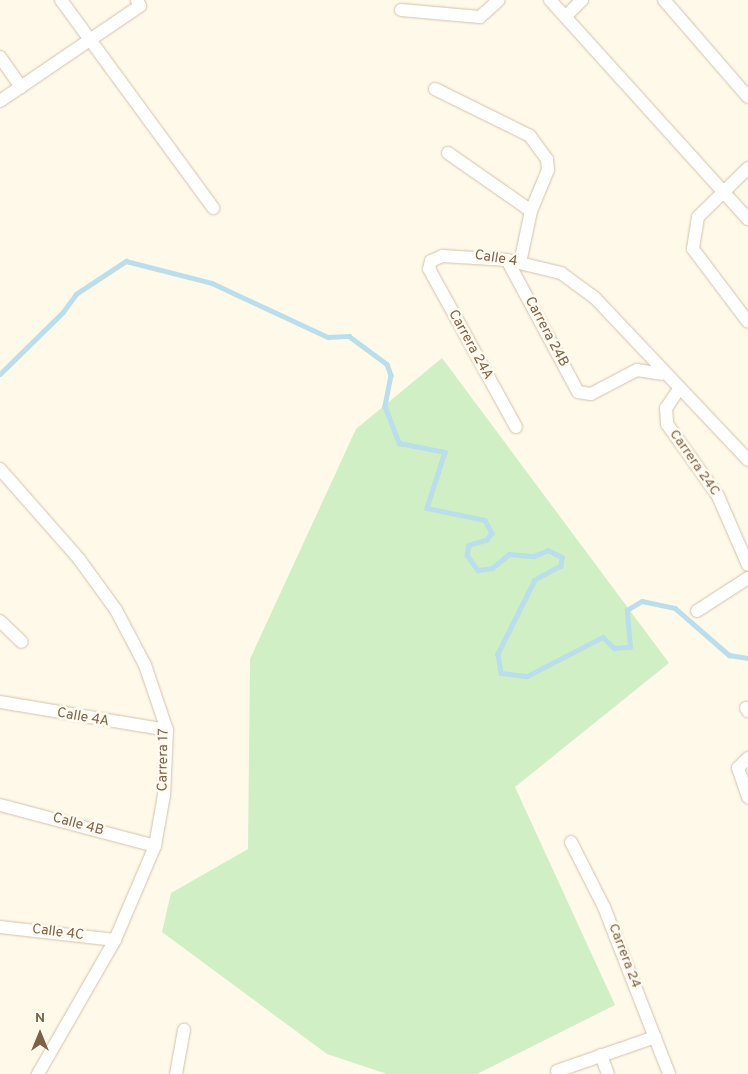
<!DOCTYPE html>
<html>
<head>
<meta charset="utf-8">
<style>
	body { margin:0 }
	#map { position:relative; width:748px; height:1074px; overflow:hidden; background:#fff9e9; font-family:Overpass,sans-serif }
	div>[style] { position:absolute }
	.green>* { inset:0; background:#d0efc4 }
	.stream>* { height:4.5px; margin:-2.25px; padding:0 2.25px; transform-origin:2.25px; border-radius:2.25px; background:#badeec }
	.roads { filter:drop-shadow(0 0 1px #d3c2ac) drop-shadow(0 0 1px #d3c2ac) }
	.minor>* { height:12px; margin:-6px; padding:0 6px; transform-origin:6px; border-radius:6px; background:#fff }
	span { translate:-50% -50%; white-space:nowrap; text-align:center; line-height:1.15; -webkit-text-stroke:5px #fffbf1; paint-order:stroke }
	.street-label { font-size:14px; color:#7d6248 }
	.north { position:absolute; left:15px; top:1009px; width:50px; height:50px; -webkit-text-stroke:4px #fffbf1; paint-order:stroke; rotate:0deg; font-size:14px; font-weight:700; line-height:20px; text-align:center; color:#7d6248 }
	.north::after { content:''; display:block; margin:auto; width:18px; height:22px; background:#7d6248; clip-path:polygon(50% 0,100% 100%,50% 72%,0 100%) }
</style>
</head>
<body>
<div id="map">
	<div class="green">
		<i style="clip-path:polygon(442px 358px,669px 663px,515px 787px,615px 1005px,477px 1074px,387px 1074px,327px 1054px,162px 932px,171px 893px,248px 849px,250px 659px,356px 429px)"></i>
	</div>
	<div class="stream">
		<i style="left:0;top:374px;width:88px;rotate:-44.5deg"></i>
		<i style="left:63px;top:312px;width:22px;rotate:-54deg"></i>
		<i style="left:76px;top:294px;width:60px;rotate:-33.4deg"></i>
		<i style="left:126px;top:261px;width:89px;rotate:14.3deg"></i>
		<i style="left:212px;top:283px;width:128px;rotate:25deg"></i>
		<i style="left:328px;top:337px;width:21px;rotate:-3deg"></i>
		<i style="left:349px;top:336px;width:47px;rotate:36.4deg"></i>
		<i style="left:387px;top:364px;width:12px;rotate:70deg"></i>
		<i style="left:391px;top:375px;width:32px;rotate:101deg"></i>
		<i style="left:385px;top:406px;width:40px;rotate:69deg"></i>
		<i style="left:399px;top:443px;width:47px;rotate:11.1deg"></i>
		<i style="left:445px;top:452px;width:59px;rotate:107.8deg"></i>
		<i style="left:427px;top:508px;width:59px;rotate:11.7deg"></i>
		<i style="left:485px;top:520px;width:15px;rotate:62deg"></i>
		<i style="left:492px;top:533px;width:9px;rotate:126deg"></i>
		<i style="left:487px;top:540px;width:19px;rotate:164deg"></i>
		<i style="left:469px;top:545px;width:10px;rotate:101deg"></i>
		<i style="left:467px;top:555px;width:19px;rotate:54deg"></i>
		<i style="left:478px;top:570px;width:14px;rotate:-8deg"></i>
		<i style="left:492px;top:568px;width:22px;rotate:-39deg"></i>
		<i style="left:509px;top:554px;width:25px;rotate:5deg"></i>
		<i style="left:534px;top:556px;width:15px;rotate:-23deg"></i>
		<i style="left:548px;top:550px;width:16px;rotate:27deg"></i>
		<i style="left:562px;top:557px;width:9px;rotate:96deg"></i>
		<i style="left:561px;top:566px;width:30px;rotate:152deg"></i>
		<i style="left:535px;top:580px;width:83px;rotate:116.6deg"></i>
		<i style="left:498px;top:654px;width:19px;rotate:81deg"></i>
		<i style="left:501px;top:673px;width:26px;rotate:7deg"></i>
		<i style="left:527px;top:676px;width:85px;rotate:-27.2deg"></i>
		<i style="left:603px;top:637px;width:16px;rotate:45deg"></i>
		<i style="left:614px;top:648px;width:16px;rotate:-4deg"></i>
		<i style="left:630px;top:647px;width:37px;rotate:-95deg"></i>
		<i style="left:627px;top:610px;width:17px;rotate:-31deg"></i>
		<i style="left:642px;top:601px;width:34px;rotate:12deg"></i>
		<i style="left:675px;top:608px;width:72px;rotate:41deg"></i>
		<i style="left:729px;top:655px;width:19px;rotate:9deg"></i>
	</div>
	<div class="roads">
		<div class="minor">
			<i style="left:61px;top:0;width:258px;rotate:53.8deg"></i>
			<i style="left:550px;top:0;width:295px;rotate:47.9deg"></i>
			<i style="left:664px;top:0;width:128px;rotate:49.1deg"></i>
			<i style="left:401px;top:10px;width:79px;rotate:5.1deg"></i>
			<i style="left:480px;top:17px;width:25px;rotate:-42deg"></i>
			<i style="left:566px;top:16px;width:23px;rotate:-45deg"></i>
			<i style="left:0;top:57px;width:37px;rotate:55deg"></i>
			<i style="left:435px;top:89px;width:106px;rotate:26.3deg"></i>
			<i style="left:530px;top:136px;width:29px;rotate:54deg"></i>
			<i style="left:547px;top:159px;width:11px;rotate:85deg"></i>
			<i style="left:548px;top:170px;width:44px;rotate:112.5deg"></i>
			<i style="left:531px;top:211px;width:53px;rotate:101.9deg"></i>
			<i style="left:0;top:101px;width:169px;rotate:-34.2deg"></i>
			<i style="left:140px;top:6px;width:7px;rotate:-117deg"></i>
			<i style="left:448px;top:153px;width:101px;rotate:34.9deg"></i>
			<i style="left:748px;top:168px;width:70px;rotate:135.6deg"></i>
			<i style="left:698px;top:217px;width:32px;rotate:99deg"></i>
			<i style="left:693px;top:249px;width:91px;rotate:53deg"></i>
			<i style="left:507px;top:260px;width:150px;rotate:61.7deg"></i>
			<i style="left:578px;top:392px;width:13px;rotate:9deg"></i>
			<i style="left:591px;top:394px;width:52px;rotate:-27.6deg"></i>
			<i style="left:637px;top:370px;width:25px;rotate:9deg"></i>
			<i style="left:679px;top:389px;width:23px;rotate:124deg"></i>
			<i style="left:666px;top:408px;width:16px;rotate:86deg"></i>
			<i style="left:667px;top:424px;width:88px;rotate:54.7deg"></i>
			<i style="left:718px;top:496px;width:75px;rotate:66.5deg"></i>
			<i style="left:516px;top:427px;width:180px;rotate:-118.8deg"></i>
			<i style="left:429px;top:269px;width:8px;rotate:-76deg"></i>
			<i style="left:431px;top:261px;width:12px;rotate:-24deg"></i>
			<i style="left:442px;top:256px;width:65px;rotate:3.5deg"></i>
			<i style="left:507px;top:260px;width:56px;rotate:13.5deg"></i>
			<i style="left:561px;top:273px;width:42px;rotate:36.3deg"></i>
			<i style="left:595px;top:298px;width:223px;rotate:46.6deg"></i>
			<i style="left:0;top:469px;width:120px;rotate:48.7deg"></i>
			<i style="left:79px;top:559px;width:63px;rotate:54deg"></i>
			<i style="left:116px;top:610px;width:62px;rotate:62.2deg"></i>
			<i style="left:145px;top:665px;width:69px;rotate:71.3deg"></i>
			<i style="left:167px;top:730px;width:65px;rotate:92.6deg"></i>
			<i style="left:164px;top:795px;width:52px;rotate:100deg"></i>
			<i style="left:155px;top:846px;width:102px;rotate:113.1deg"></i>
			<i style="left:115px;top:940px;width:155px;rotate:119.9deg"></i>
			<i style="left:697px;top:611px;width:61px;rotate:-32.9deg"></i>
			<i style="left:0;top:621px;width:30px;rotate:44deg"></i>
			<i style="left:0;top:702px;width:169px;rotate:9.5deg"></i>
			<i style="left:746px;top:708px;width:4px;rotate:56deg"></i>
			<i style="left:748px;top:758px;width:14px;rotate:135deg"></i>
			<i style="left:738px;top:768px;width:31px;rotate:71deg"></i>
			<i style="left:0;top:805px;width:160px;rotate:14.8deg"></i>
			<i style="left:571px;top:842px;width:73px;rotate:63.1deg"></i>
			<i style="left:604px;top:907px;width:179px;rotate:68.7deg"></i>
			<i style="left:0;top:927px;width:116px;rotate:6.4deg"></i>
			<i style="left:601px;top:1055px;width:20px;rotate:70deg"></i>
			<i style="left:557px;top:1071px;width:104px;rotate:-19.1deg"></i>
			<i style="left:176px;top:1074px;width:45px;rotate:-79.7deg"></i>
		</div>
	</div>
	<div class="street-label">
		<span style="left:496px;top:259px;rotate:9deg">Calle 4</span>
		<span style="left:546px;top:332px;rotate:62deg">Carrera 24B</span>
		<span style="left:470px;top:345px;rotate:61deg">Carrera 24A</span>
		<span style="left:694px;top:463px;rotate:55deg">Carrera 24C</span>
		<span style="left:83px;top:718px;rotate:10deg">Calle 4A</span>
		<span style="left:164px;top:760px;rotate:-89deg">Carrera 17</span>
		<span style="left:78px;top:825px;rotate:15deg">Calle 4B</span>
		<span style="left:58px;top:933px;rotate:7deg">Calle 4C</span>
		<span style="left:624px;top:956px;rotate:69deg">Carrera 24</span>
	</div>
	<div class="north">N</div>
</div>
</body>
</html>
